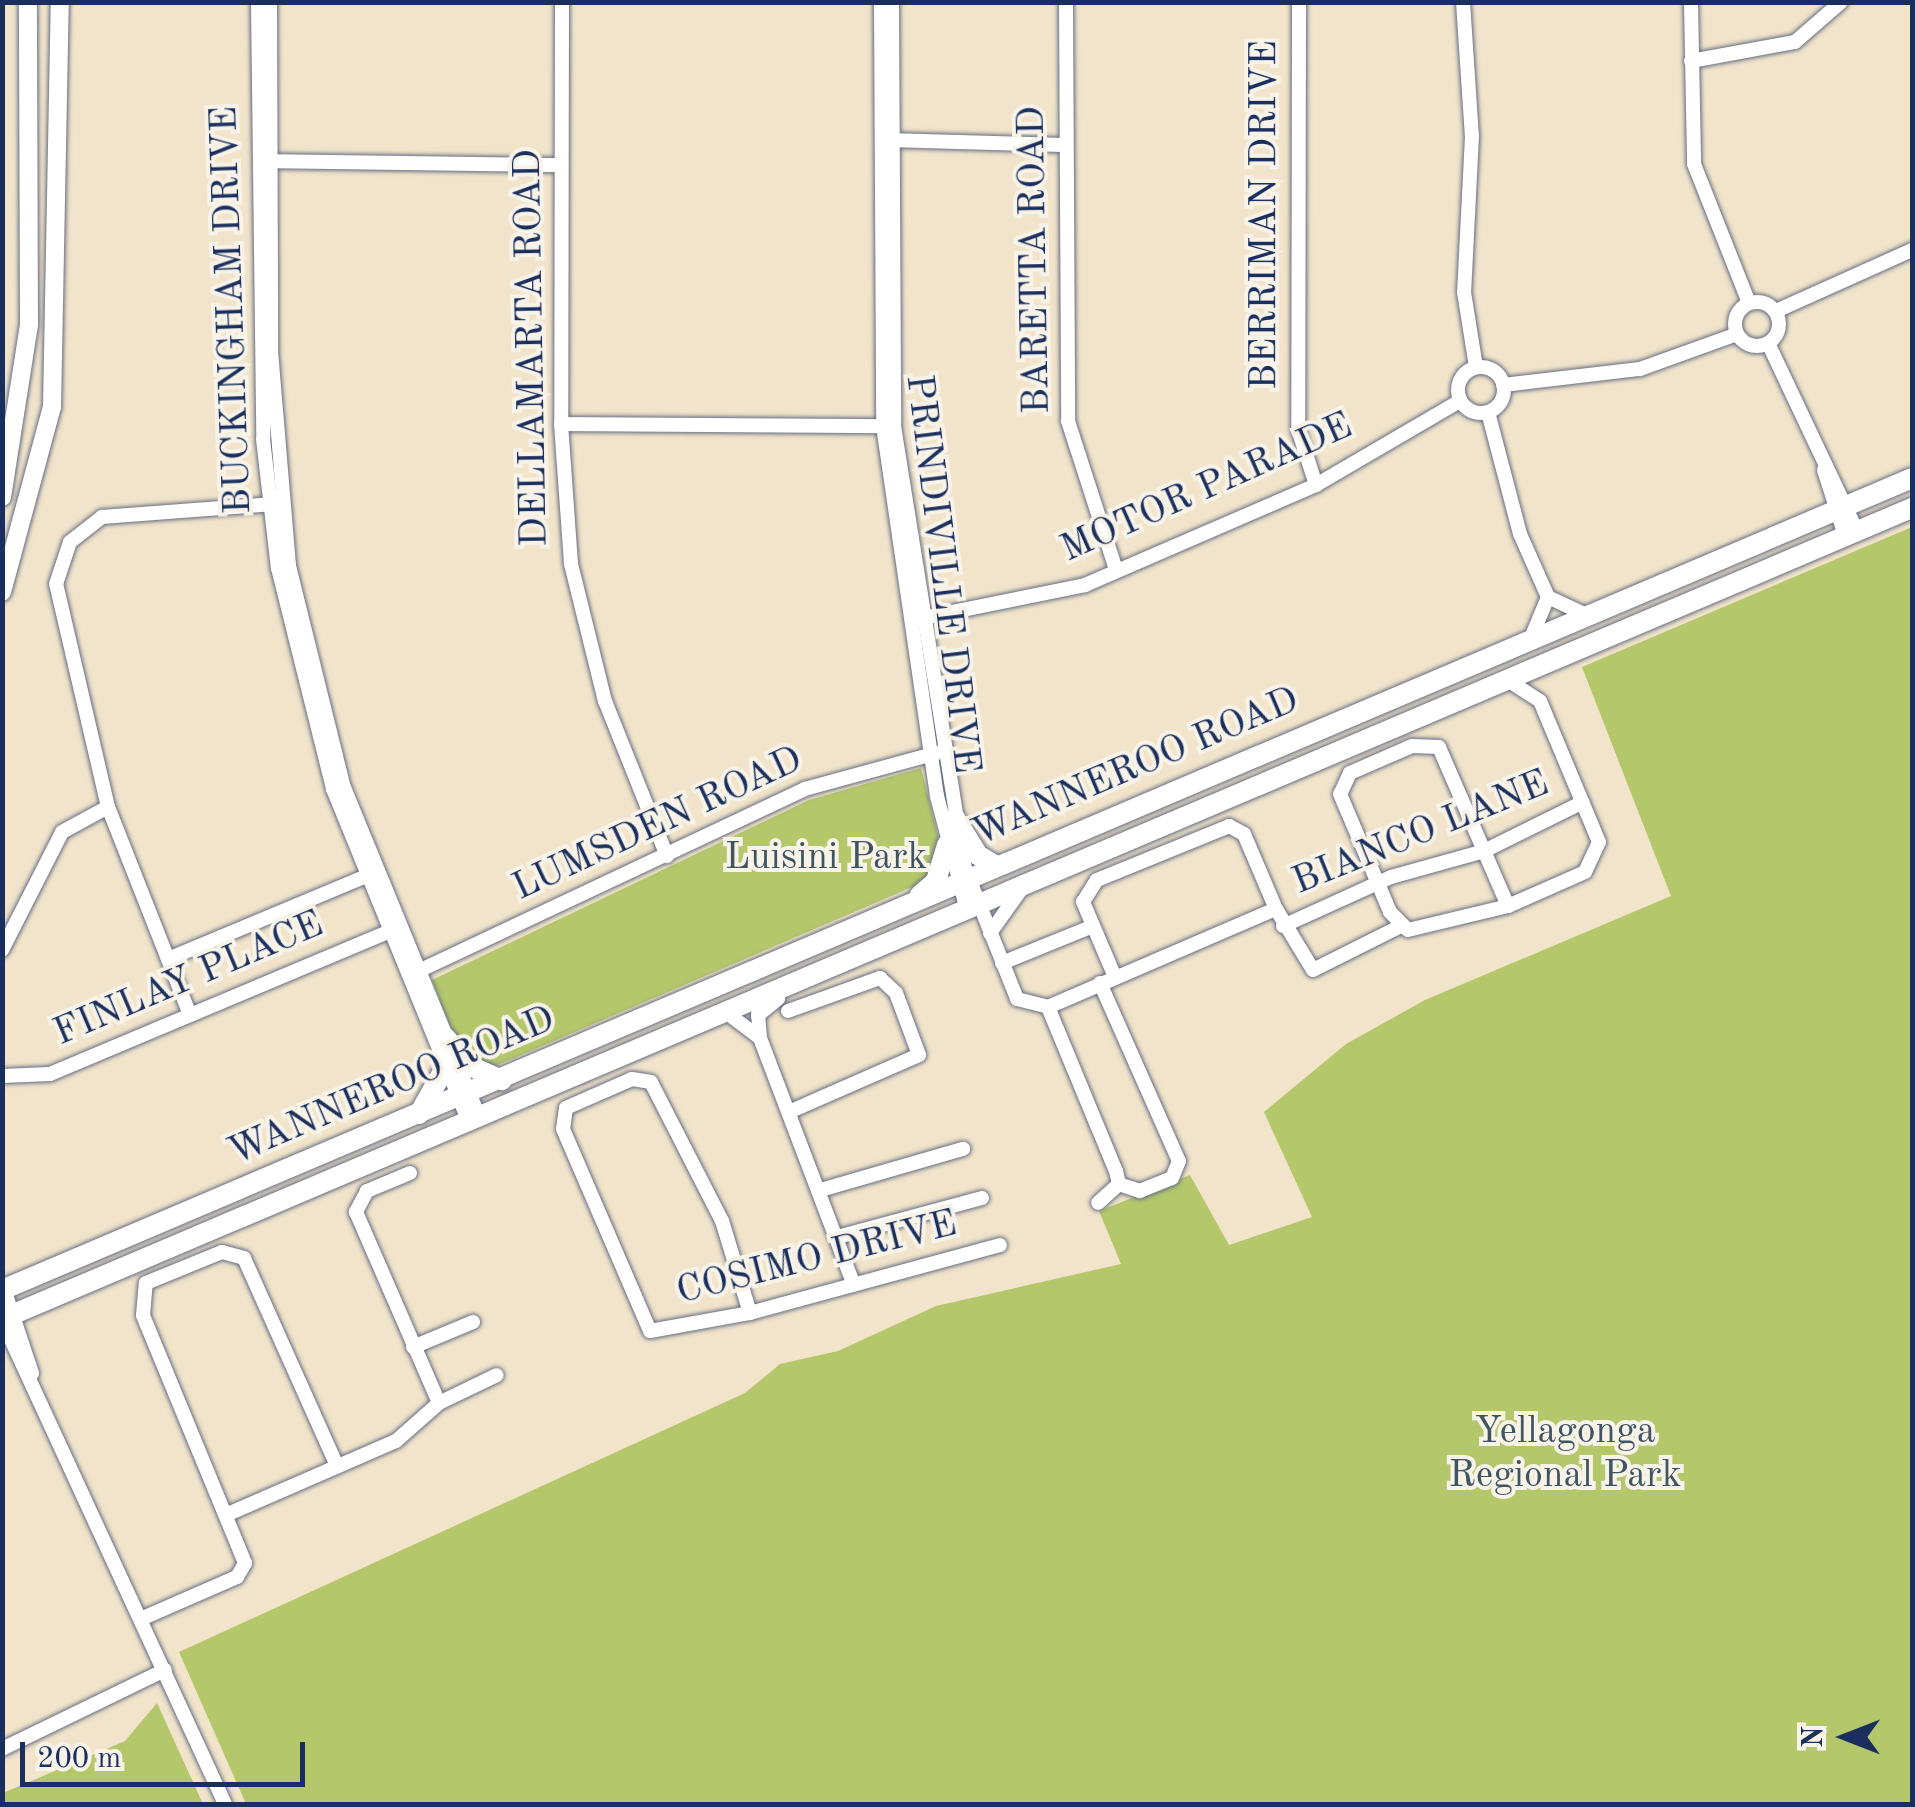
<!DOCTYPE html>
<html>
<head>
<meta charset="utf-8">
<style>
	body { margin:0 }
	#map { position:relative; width:1915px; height:1807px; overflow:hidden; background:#f1e4ca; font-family:"Old Standard TT",serif }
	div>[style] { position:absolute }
	.green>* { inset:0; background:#b4c76b }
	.roads { filter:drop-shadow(0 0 2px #666e84) drop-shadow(0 0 2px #666e84) }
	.minor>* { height:14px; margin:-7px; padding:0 7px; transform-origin:7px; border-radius:7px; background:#fff }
	.minor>.ring { margin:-7px; padding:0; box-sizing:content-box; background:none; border:14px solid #fff; border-radius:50% }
	.major>* { height:18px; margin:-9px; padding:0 9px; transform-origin:9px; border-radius:9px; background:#fff }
	.highway>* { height:20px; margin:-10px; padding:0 10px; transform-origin:10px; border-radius:10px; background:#fff }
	span { translate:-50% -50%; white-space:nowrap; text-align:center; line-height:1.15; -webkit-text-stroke:8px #f7f3e8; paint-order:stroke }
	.street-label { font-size:38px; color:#1b2f5e }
	.park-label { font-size:38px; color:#415561 }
	.frame { position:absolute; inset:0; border:5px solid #1b2f5e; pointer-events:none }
	.north { position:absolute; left:1795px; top:1687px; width:100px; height:100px; -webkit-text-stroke:8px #f7f3e8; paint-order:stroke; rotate:270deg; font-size:28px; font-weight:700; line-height:40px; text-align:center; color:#1b2f5e }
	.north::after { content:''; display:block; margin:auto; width:35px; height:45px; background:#1b2f5e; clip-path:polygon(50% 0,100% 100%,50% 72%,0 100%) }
	.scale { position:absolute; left:20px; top:1742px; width:285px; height:45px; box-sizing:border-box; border:5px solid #1b2f5e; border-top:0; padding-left:12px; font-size:30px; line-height:35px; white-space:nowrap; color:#1b2f5e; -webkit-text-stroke:8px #f7f3e8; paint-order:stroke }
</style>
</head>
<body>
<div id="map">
	<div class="green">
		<i style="clip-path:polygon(1912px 527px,1912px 1804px,246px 1804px,179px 1652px,745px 1393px,780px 1364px,838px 1351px,936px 1306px,1121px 1264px,1099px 1211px,1190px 1175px,1229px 1245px,1312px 1217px,1264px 1112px,1346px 1044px,1425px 1000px,1671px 896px,1582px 667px)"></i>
		<i style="clip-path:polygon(921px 768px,947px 872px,470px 1077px,432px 980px,809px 800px)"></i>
		<i style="clip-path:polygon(157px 1703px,203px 1804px,3px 1804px,3px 1793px,125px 1741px)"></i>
	</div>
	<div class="roads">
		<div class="minor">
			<i style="left:258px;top:2px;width:437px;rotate:89.3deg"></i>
			<i style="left:263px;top:439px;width:130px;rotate:83.4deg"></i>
			<i style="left:278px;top:568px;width:228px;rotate:76deg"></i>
			<i style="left:333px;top:789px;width:360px;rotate:67.8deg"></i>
			<i style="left:270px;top:2px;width:349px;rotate:89.8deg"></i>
			<i style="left:271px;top:351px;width:216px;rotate:85.2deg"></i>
			<i style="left:289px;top:566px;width:226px;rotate:76.1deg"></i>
			<i style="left:343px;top:785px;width:359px;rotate:67.7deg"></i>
			<i style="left:562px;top:2px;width:422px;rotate:90.1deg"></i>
			<i style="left:561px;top:424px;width:140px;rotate:85.9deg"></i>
			<i style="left:571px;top:564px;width:141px;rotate:76.1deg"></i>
			<i style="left:605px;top:701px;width:167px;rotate:68.2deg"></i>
			<i style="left:881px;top:2px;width:424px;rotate:89.7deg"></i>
			<i style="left:883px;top:426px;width:374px;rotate:81.7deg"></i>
			<i style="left:937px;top:796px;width:118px;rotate:75.3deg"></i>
			<i style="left:892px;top:2px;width:424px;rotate:89.7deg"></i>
			<i style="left:894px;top:426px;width:448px;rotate:80.9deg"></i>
			<i style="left:965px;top:868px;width:141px;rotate:68.3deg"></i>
			<i style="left:1017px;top:999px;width:32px;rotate:14deg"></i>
			<i style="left:1048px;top:1007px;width:248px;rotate:-23.3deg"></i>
			<i style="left:1276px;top:909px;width:71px;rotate:58.8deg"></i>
			<i style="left:1313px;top:970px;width:96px;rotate:-26.6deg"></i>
			<i style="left:1066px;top:2px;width:419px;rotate:89.7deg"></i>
			<i style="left:1068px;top:421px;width:157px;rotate:72.1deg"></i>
			<i style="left:1299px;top:2px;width:427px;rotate:90.1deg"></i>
			<i style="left:1298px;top:429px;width:59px;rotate:72.2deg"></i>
			<i style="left:1463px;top:2px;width:134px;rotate:86.2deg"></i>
			<i style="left:1472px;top:136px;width:156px;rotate:92.9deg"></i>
			<i style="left:1464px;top:292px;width:76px;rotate:80.9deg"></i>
			<i style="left:1691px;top:2px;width:162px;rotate:88.9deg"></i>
			<i style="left:1694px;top:164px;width:149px;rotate:68.4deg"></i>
			<i style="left:1691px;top:61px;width:106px;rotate:-10.4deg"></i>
			<i style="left:1795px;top:42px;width:61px;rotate:-41deg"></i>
			<i style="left:887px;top:140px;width:178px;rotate:1.6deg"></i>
			<i style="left:265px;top:161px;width:295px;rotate:0.8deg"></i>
			<i class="ring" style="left:1735px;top:302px;width:30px;height:30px"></i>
			<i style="left:1776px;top:311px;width:149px;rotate:-24.2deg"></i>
			<i style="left:1768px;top:343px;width:208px;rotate:64.7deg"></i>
			<i class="ring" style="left:1458px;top:367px;width:32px;height:32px"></i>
			<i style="left:1503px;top:385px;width:138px;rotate:-6.7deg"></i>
			<i style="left:1640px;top:369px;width:103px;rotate:-19.8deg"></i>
			<i style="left:1488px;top:412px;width:126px;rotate:75.3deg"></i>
			<i style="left:1520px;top:534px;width:69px;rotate:66deg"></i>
			<i style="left:1548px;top:597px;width:42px;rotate:25.3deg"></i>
			<i style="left:561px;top:424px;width:327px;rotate:0.4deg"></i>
			<i style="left:1824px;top:470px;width:69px;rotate:72.3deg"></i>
			<i style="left:913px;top:620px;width:176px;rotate:-11.5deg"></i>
			<i style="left:1085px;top:585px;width:252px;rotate:-23.4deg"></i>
			<i style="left:1316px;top:485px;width:167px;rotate:-30.3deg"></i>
			<i style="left:1531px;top:638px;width:44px;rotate:-67.5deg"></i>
			<i style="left:1508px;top:906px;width:173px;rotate:-113.5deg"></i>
			<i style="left:1439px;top:747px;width:27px;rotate:-178deg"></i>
			<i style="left:1412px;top:746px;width:68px;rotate:156.5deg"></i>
			<i style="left:1350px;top:773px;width:23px;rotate:115deg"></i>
			<i style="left:1340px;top:794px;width:128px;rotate:67deg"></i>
			<i style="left:1390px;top:912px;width:25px;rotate:45deg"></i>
			<i style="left:1408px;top:930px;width:103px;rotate:-13.5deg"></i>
			<i style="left:1508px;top:906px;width:84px;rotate:-23.8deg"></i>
			<i style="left:1585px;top:872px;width:33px;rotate:-65deg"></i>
			<i style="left:1599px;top:842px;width:153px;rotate:-112.7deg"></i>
			<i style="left:1540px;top:701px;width:38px;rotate:-147deg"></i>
			<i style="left:1283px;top:926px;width:119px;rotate:-24.4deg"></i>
			<i style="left:1391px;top:877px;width:97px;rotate:-15.6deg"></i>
			<i style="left:1484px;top:851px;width:110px;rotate:-26.3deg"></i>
			<i style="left:990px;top:933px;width:52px;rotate:-54.5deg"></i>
			<i style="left:2px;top:950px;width:132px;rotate:-63deg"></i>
			<i style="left:62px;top:832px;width:52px;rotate:-28.5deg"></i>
			<i style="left:168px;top:959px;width:220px;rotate:-22.7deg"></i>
			<i style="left:1002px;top:963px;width:98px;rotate:-22.1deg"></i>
			<i style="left:410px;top:975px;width:437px;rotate:-25.2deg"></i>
			<i style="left:805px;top:789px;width:137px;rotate:-15.3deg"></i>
			<i style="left:1115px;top:977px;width:82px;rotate:-113.1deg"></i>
			<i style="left:1083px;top:902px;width:26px;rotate:-58deg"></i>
			<i style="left:1097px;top:880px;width:143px;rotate:-22.2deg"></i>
			<i style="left:1229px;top:826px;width:17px;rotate:28deg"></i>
			<i style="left:1244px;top:834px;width:82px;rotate:66.9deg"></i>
			<i style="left:1100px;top:983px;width:195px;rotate:66.1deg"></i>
			<i style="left:1179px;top:1161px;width:18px;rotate:112deg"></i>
			<i style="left:1172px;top:1178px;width:35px;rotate:158deg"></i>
			<i style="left:1140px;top:1191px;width:22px;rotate:-162deg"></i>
			<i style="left:1048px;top:1007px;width:178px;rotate:67.5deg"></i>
			<i style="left:1116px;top:1171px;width:13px;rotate:77deg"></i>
			<i style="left:1119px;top:1184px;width:28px;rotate:138deg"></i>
			<i style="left:788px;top:1011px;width:98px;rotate:-19.7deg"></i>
			<i style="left:880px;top:978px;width:22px;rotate:43deg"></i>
			<i style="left:896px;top:993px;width:66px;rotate:69.6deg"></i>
			<i style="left:919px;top:1055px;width:140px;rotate:156.4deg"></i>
			<i style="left:727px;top:1013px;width:41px;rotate:37.1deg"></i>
			<i style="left:760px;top:1038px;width:264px;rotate:69.2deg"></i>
			<i style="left:190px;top:1015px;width:224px;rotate:-111.5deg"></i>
			<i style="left:108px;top:807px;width:229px;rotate:-103.1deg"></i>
			<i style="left:56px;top:584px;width:44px;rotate:-71.6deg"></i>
			<i style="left:70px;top:542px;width:41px;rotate:-38deg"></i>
			<i style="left:102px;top:517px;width:172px;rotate:-4.3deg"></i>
			<i style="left:760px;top:1037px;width:22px;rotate:-95deg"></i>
			<i style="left:758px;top:1015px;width:26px;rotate:-39deg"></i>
			<i style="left:2px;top:1076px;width:48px;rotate:-2.4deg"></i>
			<i style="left:50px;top:1074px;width:371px;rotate:-22.8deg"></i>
			<i style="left:410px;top:1173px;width:47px;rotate:157.3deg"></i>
			<i style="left:367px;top:1191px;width:24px;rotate:118deg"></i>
			<i style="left:356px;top:1212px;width:208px;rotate:66.5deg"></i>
			<i style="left:824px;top:1189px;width:145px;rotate:-16.1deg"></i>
			<i style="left:841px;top:1236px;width:146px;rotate:-15.1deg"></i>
			<i style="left:4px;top:1289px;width:89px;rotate:71.6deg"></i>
			<i style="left:750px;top:1313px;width:96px;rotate:-106.9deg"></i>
			<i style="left:722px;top:1221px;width:156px;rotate:-117.1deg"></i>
			<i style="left:651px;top:1082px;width:19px;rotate:-171deg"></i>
			<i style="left:632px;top:1079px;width:72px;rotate:156.3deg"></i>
			<i style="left:566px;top:1108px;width:21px;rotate:98deg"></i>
			<i style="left:563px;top:1129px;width:220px;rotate:66.7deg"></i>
			<i style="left:650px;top:1331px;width:102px;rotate:-10.2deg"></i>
			<i style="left:750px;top:1313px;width:259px;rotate:-15.2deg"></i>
			<i style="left:2px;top:1320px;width:533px;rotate:65.26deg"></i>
			<i style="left:413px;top:1347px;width:65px;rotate:-22.6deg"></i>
			<i style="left:228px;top:1514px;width:183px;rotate:-23.5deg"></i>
			<i style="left:396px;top:1441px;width:57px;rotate:-41.5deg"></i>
			<i style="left:439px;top:1403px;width:64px;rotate:-25.8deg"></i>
			<i style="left:143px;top:1618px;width:103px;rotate:-23.6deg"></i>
			<i style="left:237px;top:1577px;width:16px;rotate:-60deg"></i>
			<i style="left:245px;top:1563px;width:268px;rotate:-112.4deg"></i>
			<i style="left:143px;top:1315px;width:32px;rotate:-85deg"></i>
			<i style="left:146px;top:1283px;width:82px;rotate:-22.2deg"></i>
			<i style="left:222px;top:1252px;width:23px;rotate:15deg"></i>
			<i style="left:244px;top:1258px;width:228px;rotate:65.9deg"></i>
			<i style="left:2px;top:1749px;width:181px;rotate:-25.9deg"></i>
		</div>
		<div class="major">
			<i style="left:2px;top:497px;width:175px;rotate:-81.1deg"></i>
			<i style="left:29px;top:324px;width:322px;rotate:-90.2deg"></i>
			<i style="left:2px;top:592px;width:192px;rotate:-74.9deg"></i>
			<i style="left:52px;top:407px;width:405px;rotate:-88.9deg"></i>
		</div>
		<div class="highway">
			<i style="left:955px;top:818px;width:44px;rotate:58.1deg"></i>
			<i style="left:978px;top:855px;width:21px;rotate:31deg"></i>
			<i style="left:920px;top:895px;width:21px;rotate:-41deg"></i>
			<i style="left:936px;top:881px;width:38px;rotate:-73deg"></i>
			<i style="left:445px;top:1037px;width:38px;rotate:49deg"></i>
			<i style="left:470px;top:1066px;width:35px;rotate:24deg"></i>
			<i style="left:419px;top:1114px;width:53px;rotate:-60.5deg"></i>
			<i style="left:2px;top:1290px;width:2075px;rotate:-23.03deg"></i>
			<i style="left:2px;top:1319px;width:2075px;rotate:-23.01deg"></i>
		</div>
	</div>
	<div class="street-label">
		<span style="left:1266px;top:215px;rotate:-90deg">BERRIMAN DRIVE</span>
		<span style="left:1036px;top:260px;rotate:-91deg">BARETTA ROAD</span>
		<span style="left:233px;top:310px;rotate:-92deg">BUCKINGHAM DRIVE</span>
		<span style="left:533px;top:348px;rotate:-91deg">DELLAMARTA ROAD</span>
		<span style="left:1207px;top:489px;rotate:-24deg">MOTOR PARADE</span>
		<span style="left:941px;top:574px;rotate:83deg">PRINDIVILLE DRIVE</span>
		<span style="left:1136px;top:768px;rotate:-23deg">WANNEROO ROAD</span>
		<span style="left:658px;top:825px;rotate:-25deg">LUMSDEN ROAD</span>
		<span style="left:1421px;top:834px;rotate:-22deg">BIANCO LANE</span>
		<span style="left:189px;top:980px;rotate:-23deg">FINLAY PLACE</span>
		<span style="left:392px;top:1087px;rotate:-23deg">WANNEROO ROAD</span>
		<span style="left:817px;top:1259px;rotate:-14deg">COSIMO DRIVE</span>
	</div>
	<div class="park-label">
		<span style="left:826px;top:859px">Luisini Park</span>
		<span style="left:1565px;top:1455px">Yellagonga<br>Regional Park</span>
	</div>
	<div class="frame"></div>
	<div class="north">N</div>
	<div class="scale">200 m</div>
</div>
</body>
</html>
